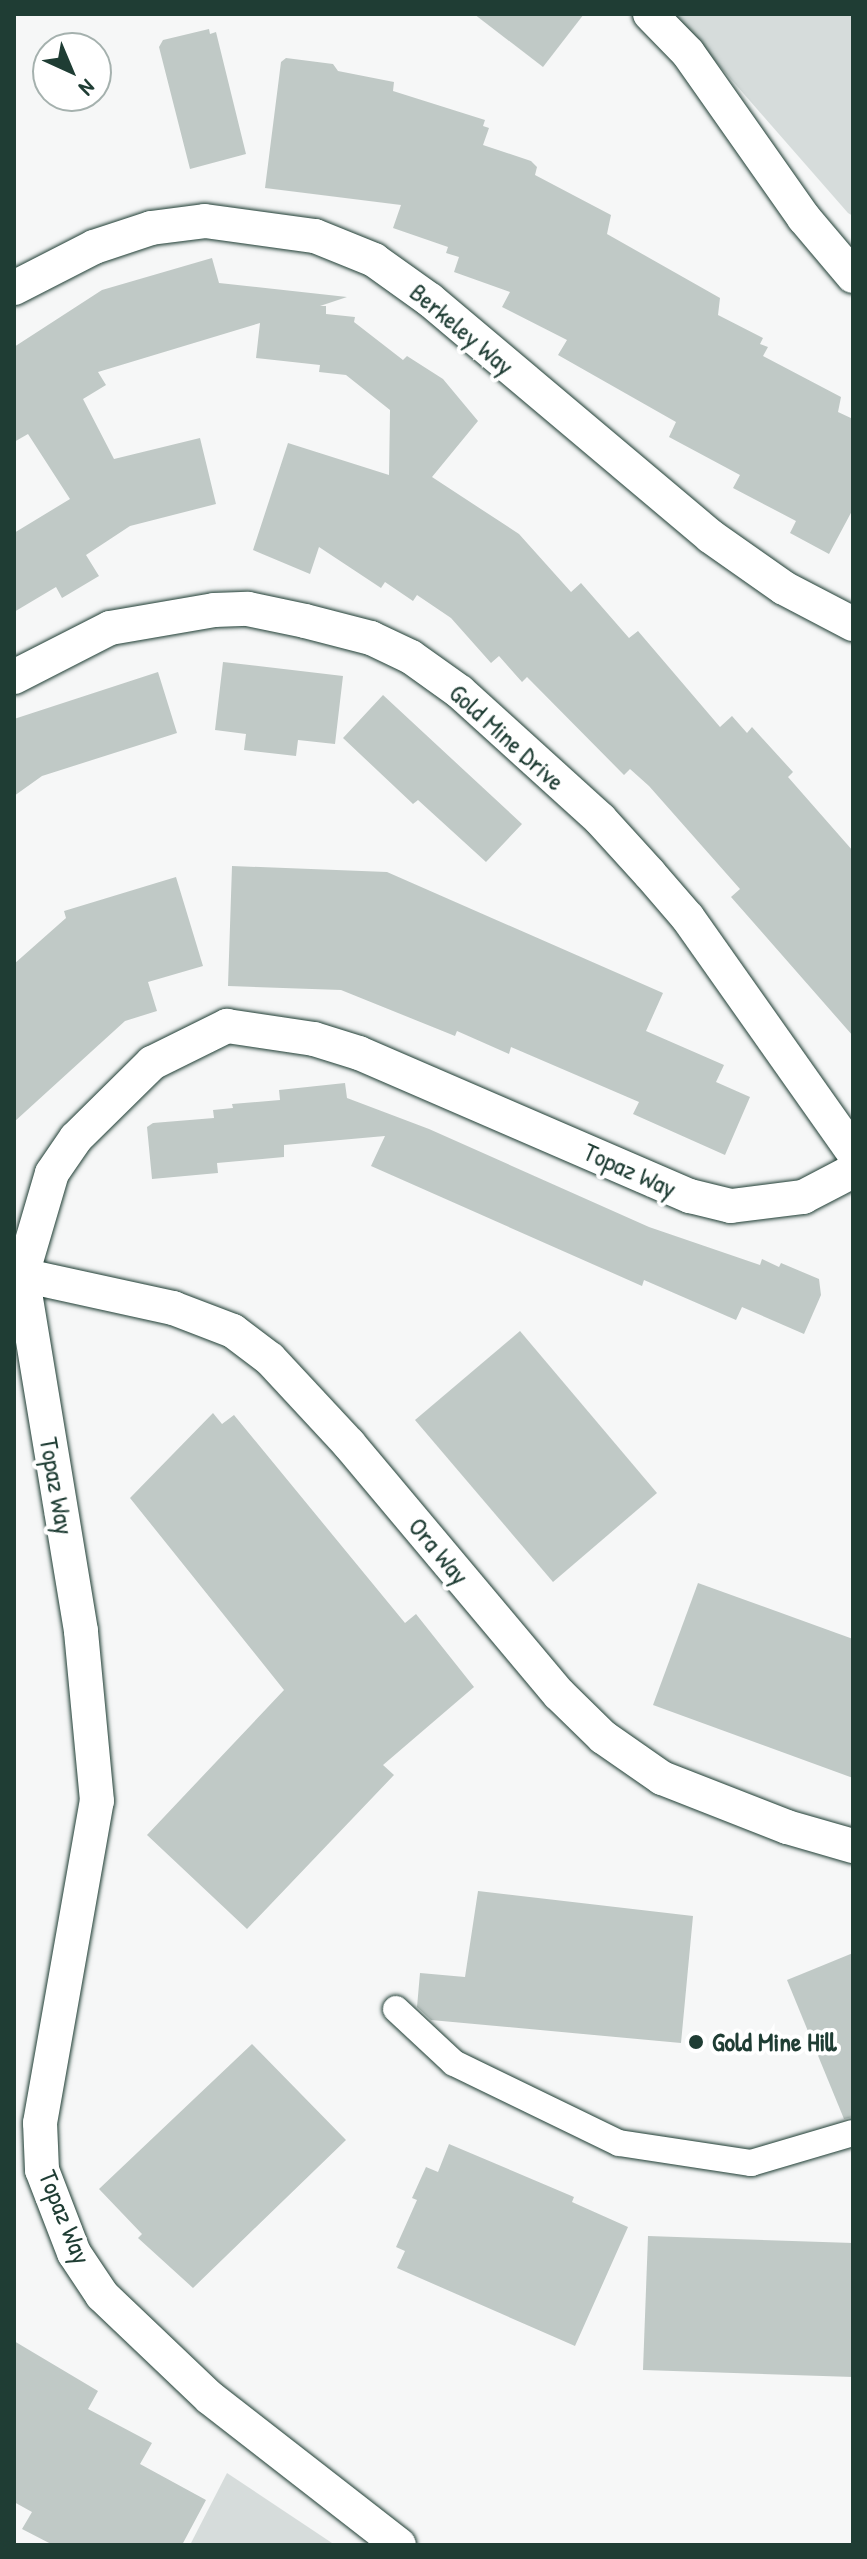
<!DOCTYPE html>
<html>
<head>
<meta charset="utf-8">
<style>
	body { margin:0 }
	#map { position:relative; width:867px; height:2559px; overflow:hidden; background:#f6f7f7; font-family:"Patrick Hand",sans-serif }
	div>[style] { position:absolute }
	.green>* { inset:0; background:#d6dcdb }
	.building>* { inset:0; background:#c0c9c6 }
	.roads { filter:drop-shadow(0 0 2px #1f3d34) drop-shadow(0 0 2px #1f3d34) }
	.pedestrian>* { height:26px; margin:-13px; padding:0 13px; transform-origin:13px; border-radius:13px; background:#fff }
	.minor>* { height:34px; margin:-17px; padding:0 17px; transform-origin:17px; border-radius:17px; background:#fff }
	.dots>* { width:22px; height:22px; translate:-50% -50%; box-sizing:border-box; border:4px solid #fff; border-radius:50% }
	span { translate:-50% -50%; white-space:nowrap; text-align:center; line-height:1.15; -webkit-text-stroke:8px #fff; paint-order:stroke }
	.street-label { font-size:26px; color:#1f3d34 }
	.poi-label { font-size:26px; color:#1f3d34; font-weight:700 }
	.left { translate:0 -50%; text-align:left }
	.frame { position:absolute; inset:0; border:16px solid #1f3d34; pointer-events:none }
	.north { position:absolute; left:32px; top:32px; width:80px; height:80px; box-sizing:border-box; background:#fff; border:2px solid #a5b1ae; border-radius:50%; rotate:136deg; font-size:22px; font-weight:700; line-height:32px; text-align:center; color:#1f3d34 }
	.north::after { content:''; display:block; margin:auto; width:28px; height:36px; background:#1f3d34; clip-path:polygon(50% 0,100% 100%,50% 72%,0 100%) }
</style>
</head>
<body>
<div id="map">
	<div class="green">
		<i style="clip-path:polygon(674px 14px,853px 14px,853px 216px,848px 213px)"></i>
		<i style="clip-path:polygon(227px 2473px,335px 2545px,190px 2545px)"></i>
	</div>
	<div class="building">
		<i style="clip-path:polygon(474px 14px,584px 14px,543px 67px)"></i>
		<i style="clip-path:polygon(209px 29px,210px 34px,216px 32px,246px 154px,190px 169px,159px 47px,163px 40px)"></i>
		<i style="clip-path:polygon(286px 58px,333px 64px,338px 71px,394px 82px,393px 91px,485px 120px,483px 126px,489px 128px,483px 145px,531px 161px,537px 167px,535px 175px,611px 215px,607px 234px,720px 298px,718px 315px,763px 338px,760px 344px,768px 347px,763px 356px,841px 397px,838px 412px,853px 419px,853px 509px,829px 554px,790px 533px,796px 521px,733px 488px,740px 475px,669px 437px,676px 422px,558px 355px,567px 340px,502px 307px,510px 292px,454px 272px,459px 257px,446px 253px,448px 247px,393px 228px,401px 205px,265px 188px,281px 62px)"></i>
		<i style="clip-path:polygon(212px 258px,219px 283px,347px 297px,320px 306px,326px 306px,326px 314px,355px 317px,354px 322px,403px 360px,407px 356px,443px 379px,478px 421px,432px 477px,519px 534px,571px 592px,581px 583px,629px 638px,638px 631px,720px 727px,732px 716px,747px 733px,752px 727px,793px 772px,788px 777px,853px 851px,853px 1036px,731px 897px,740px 889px,649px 786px,630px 769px,624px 775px,527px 677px,522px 682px,499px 656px,491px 663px,451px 618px,417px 595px,413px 601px,385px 582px,381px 588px,319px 547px,310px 574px,253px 550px,288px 443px,389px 475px,390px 410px,346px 375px,319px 372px,320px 365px,256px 358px,260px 323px,98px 372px,106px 385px,83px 399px,114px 459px,200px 438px,216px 504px,130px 526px,86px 555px,99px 576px,62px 598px,56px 587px,14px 612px,14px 533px,70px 499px,28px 434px,14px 442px,14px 347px,102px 290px)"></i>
		<i style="clip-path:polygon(223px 662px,343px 676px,335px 744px,298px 740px,296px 756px,244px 750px,246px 734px,215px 730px)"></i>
		<i style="clip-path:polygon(158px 672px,177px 733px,42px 776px,14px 796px,14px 719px)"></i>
		<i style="clip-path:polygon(383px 695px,522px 824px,486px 862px,418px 800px,413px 804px,343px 738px)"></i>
		<i style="clip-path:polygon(232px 866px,387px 872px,663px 993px,646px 1031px,724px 1065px,716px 1082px,750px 1097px,725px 1155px,633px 1114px,639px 1102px,511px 1047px,509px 1054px,457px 1031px,455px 1036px,341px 990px,228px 986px)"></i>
		<i style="clip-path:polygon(176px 877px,203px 966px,148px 982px,157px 1011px,125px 1021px,14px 1122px,14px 964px,66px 918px,64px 911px)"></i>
		<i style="clip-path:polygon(345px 1083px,347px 1098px,429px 1129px,649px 1227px,760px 1265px,762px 1259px,779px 1267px,781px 1263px,819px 1279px,821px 1295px,804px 1334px,742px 1307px,736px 1320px,644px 1280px,642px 1286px,371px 1166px,385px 1136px,284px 1145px,284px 1157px,217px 1163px,218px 1173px,152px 1179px,147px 1127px,153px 1123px,214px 1118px,213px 1110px,233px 1108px,232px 1104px,280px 1100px,279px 1090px)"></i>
		<i style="clip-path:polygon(520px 1331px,657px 1493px,553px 1582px,415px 1420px)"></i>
		<i style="clip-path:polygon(213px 1413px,222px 1424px,234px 1415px,405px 1623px,416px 1614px,474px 1687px,383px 1765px,394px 1775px,247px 1929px,147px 1835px,284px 1690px,130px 1498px)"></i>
		<i style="clip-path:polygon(698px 1583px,853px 1639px,853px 1778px,653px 1705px)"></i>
		<i style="clip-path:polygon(478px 1891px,693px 1916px,681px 2043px,431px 2020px,417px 2007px,420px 1973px,465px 1977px)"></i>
		<i style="clip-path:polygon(853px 1953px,853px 2117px,844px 2119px,787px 1980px)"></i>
		<i style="clip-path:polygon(252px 2044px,346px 2140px,193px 2288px,138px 2238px,142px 2234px,99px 2189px)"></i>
		<i style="clip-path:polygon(449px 2144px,574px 2197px,572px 2202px,628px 2227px,575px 2346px,397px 2268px,405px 2251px,396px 2247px,417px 2200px,412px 2198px,426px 2167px,438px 2172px)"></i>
		<i style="clip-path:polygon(648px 2236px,853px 2243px,853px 2377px,643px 2370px)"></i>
		<i style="clip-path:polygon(14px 2341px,98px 2391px,88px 2409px,152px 2443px,140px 2464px,206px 2500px,182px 2545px,53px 2545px,22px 2529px,32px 2512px,14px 2502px)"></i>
	</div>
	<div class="roads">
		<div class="pedestrian">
			<i style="left:396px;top:2009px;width:79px;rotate:43deg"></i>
			<i style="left:454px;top:2063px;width:183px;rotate:25.9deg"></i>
			<i style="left:619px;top:2143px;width:134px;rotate:8.6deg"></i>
			<i style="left:751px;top:2163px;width:106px;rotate:-16.4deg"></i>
		</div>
		<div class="minor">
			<i style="left:650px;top:14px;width:54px;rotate:45.7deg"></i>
			<i style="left:688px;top:53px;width:202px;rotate:54.9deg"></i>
			<i style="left:804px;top:218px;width:76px;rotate:49.8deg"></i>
			<i style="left:14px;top:288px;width:90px;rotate:-27.1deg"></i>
			<i style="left:94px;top:247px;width:60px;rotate:-18.4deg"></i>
			<i style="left:151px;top:228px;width:54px;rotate:-7.4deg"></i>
			<i style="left:205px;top:221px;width:111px;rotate:7.8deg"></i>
			<i style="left:315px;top:236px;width:64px;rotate:22.1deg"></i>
			<i style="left:374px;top:260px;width:69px;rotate:35.5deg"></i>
			<i style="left:430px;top:300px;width:366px;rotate:40.1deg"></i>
			<i style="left:710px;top:536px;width:90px;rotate:35.1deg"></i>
			<i style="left:784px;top:588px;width:78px;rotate:27.6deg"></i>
			<i style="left:14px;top:677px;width:108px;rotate:-27deg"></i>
			<i style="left:110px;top:628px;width:106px;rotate:-9.8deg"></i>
			<i style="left:214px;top:610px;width:34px;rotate:-2deg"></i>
			<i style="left:248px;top:609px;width:58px;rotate:11.9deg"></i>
			<i style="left:305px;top:621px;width:68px;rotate:14.4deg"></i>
			<i style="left:371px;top:638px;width:44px;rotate:25.4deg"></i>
			<i style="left:411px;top:657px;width:60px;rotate:35.5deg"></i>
			<i style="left:460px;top:692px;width:189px;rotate:42.2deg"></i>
			<i style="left:600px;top:819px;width:74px;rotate:47.7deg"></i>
			<i style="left:650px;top:874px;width:58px;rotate:49.2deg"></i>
			<i style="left:688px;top:918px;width:286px;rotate:54.8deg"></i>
			<i style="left:22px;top:1275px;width:155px;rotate:12.3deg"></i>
			<i style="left:173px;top:1308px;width:64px;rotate:21deg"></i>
			<i style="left:233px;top:1331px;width:46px;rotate:37.1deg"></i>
			<i style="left:270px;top:1359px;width:116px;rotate:47.1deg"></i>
			<i style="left:349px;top:1444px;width:326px;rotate:50deg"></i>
			<i style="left:559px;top:1694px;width:62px;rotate:44.3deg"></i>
			<i style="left:603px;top:1737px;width:72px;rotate:34.8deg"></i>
			<i style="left:662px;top:1778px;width:134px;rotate:21.4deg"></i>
			<i style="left:787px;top:1827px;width:69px;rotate:16.1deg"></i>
			<i style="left:399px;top:2545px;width:239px;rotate:-142.1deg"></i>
			<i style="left:210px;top:2398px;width:149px;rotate:-136.4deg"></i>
			<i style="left:102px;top:2295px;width:50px;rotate:-123.7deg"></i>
			<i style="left:74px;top:2253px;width:89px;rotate:-111.1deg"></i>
			<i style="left:42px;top:2170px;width:47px;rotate:-92.4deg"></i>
			<i style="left:40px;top:2123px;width:327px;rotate:-80deg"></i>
			<i style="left:97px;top:1801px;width:171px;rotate:-95.4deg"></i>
			<i style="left:81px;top:1631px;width:361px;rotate:-99.4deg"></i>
			<i style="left:22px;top:1275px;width:106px;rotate:-73.6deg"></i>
			<i style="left:52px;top:1173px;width:42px;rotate:-55.6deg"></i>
			<i style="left:76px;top:1138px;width:107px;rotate:-44.6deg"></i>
			<i style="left:152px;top:1063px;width:84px;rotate:-26.3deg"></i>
			<i style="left:227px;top:1026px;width:88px;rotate:8.5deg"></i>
			<i style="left:314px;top:1039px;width:47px;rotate:17.3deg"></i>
			<i style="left:359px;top:1053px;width:361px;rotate:23.4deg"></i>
			<i style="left:690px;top:1196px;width:42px;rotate:13.7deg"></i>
			<i style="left:731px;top:1206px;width:73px;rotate:-7.1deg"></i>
			<i style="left:803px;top:1197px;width:56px;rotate:-27.5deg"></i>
		</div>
	</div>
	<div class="dots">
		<i style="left:696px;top:2042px;background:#1f3d34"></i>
	</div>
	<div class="street-label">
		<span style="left:462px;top:329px;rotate:40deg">Berkeley Way</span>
		<span style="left:507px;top:737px;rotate:42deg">Gold Mine Drive</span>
		<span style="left:630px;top:1170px;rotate:24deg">Topaz Way</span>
		<span style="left:57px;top:1486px;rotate:80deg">Topaz Way</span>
		<span style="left:439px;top:1551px;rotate:50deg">Ora Way</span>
		<span style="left:65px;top:2217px;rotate:68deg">Topaz Way</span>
	</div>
	<div class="poi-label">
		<span class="left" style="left:712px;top:2042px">Gold Mine Hill</span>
	</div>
	<div class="frame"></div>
	<div class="north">N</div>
</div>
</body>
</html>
